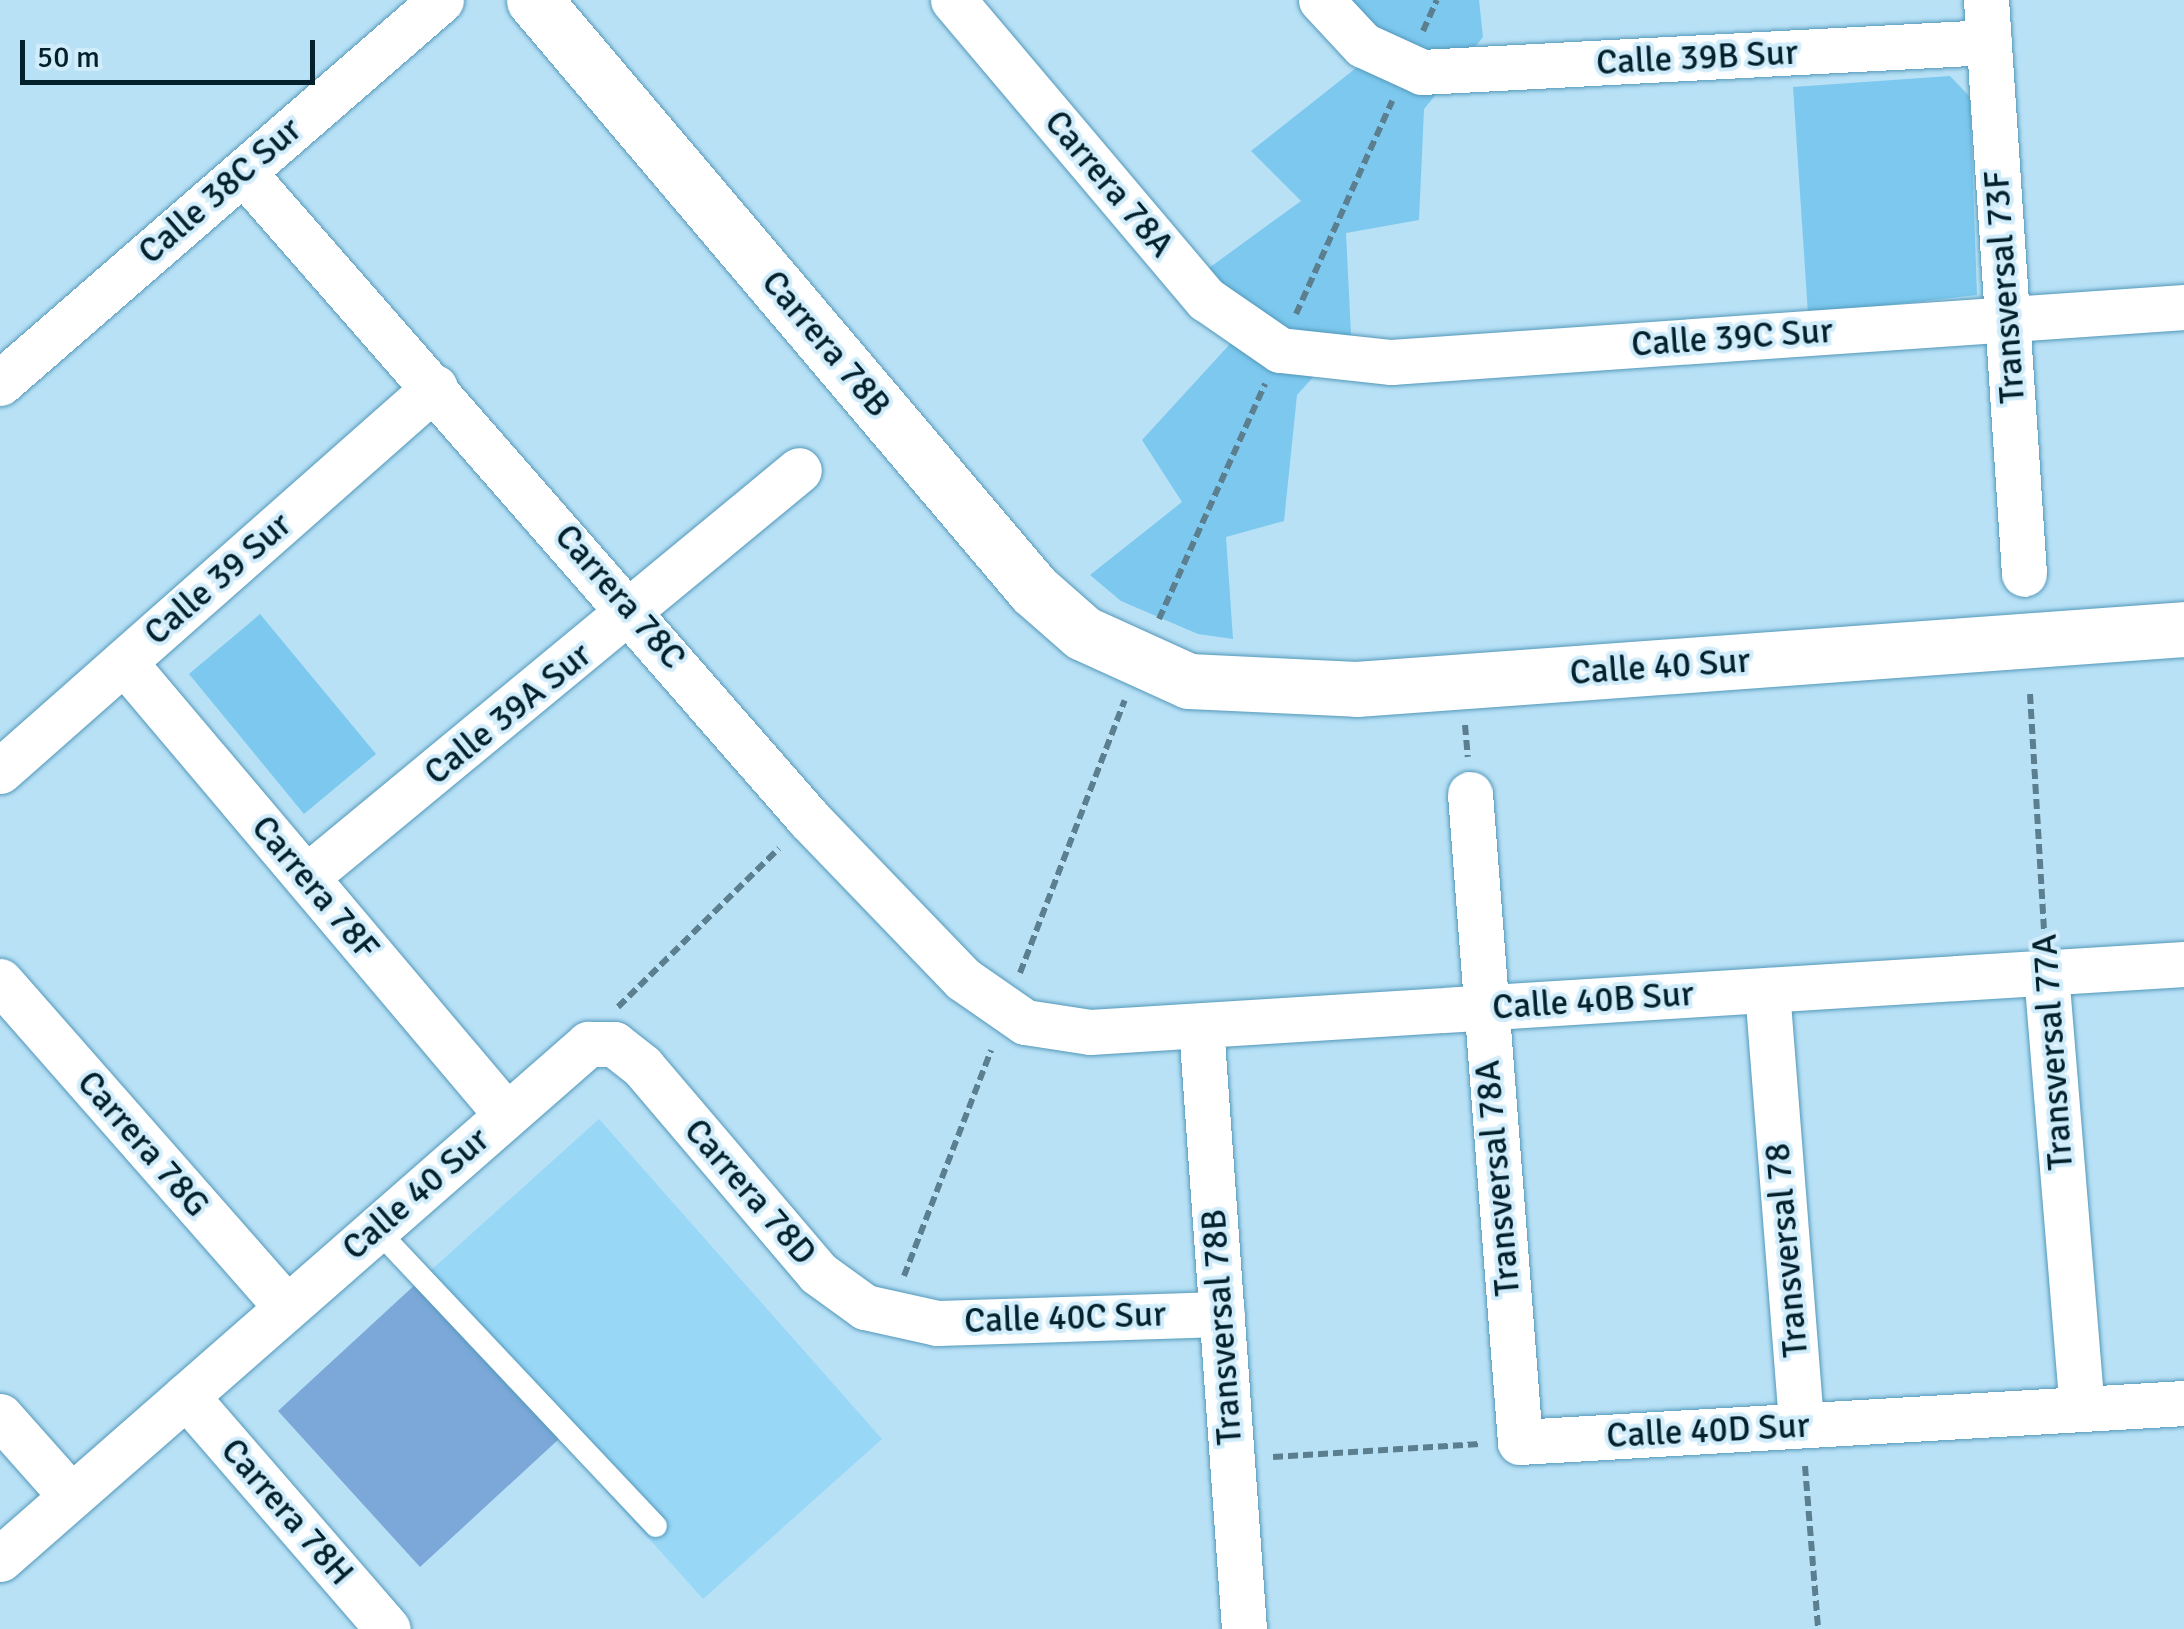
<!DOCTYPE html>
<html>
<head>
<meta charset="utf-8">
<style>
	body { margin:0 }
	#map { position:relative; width:2184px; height:1629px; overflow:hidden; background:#b8e1f6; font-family:Signika,sans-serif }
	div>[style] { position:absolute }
	.built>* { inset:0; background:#99d7f6 }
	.green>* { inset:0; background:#7cc8ee }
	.building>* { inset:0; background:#7ba8d8 }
	.path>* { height:6px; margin-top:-3px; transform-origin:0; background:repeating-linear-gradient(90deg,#5c7f90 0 10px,transparent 0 15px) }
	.roads { filter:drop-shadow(0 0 2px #5398ba) drop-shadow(0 0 2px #5398ba) }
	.service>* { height:22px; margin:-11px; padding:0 11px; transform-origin:11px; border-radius:11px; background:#fff }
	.minor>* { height:45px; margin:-22.5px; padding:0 22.5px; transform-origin:22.5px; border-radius:22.5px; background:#fff }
	.tertiary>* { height:55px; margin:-27.5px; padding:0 27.5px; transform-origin:27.5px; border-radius:27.5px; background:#fff }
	span { translate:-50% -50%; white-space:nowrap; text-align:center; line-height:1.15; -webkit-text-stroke:8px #d1ecfa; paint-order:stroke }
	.street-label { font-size:35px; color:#03202d }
	.scale { position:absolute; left:20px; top:40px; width:295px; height:45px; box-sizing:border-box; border:5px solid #03202d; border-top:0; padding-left:12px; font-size:30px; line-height:35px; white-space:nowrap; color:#03202d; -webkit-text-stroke:8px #d1ecfa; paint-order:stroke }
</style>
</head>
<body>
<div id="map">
	<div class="built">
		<i style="clip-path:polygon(599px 1119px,882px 1439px,703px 1599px,419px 1281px)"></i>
	</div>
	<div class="green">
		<i style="clip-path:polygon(1336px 0,1479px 0,1483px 37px,1424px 109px,1419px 220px,1346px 233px,1351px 335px,1297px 395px,1284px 521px,1226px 537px,1233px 639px,1198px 634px,1121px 601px,1090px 575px,1182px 502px,1142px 440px,1241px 332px,1191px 281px,1301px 201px,1251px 151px,1356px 68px)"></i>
		<i style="clip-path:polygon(1950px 76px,1970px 97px,1977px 295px,1808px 314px,1793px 87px)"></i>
		<i style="clip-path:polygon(260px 614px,376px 754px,304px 814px,189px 674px)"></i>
	</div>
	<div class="building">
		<i style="clip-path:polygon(419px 1281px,560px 1438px,420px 1567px,278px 1411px)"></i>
	</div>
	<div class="path">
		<i style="left:1423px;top:31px;width:34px;rotate:-66deg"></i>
		<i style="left:1296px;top:314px;width:234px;rotate:-65.7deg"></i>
		<i style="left:1159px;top:619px;width:258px;rotate:-65.7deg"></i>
		<i style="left:2030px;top:694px;width:237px;rotate:86.6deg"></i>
		<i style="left:1465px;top:725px;width:32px;rotate:85deg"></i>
		<i style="left:1020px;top:973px;width:292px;rotate:-69deg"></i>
		<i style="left:618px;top:1007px;width:226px;rotate:-44.6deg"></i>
		<i style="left:904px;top:1276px;width:242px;rotate:-68.9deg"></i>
		<i style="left:1273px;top:1457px;width:207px;rotate:-3.6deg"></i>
		<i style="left:1805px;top:1466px;width:164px;rotate:85.4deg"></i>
	</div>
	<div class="roads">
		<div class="service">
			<i style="left:376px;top:1229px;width:408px;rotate:46.7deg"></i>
		</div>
		<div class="minor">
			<i style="left:953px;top:0;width:392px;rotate:49.8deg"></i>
			<i style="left:1206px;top:299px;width:90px;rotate:34.6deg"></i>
			<i style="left:1280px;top:350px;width:112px;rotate:6.2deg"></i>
			<i style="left:1391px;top:362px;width:795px;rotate:-3.97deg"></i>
			<i style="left:1321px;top:0;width:62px;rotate:47deg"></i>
			<i style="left:1363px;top:45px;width:65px;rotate:24.6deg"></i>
			<i style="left:1422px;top:72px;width:568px;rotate:-3.03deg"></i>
			<i style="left:1986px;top:0;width:575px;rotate:86.21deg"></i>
			<i style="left:243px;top:172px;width:860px;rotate:48.82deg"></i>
			<i style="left:809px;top:819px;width:222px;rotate:46.1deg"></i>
			<i style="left:963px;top:979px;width:75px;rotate:34.7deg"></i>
			<i style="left:1025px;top:1022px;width:66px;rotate:8.7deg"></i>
			<i style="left:1090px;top:1032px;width:1096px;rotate:-3.56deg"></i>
			<i style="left:0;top:383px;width:584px;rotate:-40.97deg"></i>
			<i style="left:124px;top:662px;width:592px;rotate:49.8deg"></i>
			<i style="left:0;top:771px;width:580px;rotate:-41.44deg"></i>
			<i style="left:1470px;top:794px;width:650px;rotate:85.59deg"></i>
			<i style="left:1520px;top:1442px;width:665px;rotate:-3.36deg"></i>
			<i style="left:306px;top:877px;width:639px;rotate:-39.54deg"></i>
			<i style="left:2046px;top:973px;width:437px;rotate:85.3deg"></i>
			<i style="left:0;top:981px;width:434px;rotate:48.7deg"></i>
			<i style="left:1767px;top:990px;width:436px;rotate:85.5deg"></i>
			<i style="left:1201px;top:1026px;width:605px;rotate:85.92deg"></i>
			<i style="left:186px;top:1396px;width:308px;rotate:49.1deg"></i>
			<i style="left:0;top:1416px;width:107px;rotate:48.4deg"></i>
			<i style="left:0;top:1559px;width:782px;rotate:-41.21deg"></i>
			<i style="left:588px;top:1044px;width:26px"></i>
			<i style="left:614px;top:1044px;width:36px;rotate:38deg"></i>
			<i style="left:642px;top:1066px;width:272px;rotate:49.6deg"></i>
			<i style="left:818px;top:1273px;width:58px;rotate:35.9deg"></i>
			<i style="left:865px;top:1307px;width:74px;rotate:12.5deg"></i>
			<i style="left:937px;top:1323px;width:285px;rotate:-1.8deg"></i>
		</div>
		<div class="tertiary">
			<i style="left:534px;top:0;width:773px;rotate:49.72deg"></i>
			<i style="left:1034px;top:590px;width:65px;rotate:41.3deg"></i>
			<i style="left:1083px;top:633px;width:116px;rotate:24.4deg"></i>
			<i style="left:1189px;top:681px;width:167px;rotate:2.7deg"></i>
			<i style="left:1356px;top:689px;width:830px;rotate:-4.14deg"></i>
		</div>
	</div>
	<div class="street-label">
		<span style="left:1697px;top:58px;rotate:-3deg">Calle 39B Sur</span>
		<span style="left:1109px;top:184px;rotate:50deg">Carrera 78A</span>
		<span style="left:220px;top:191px;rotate:-41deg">Calle 38C Sur</span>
		<span style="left:2005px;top:287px;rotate:-94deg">Transversal 73F</span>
		<span style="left:1732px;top:338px;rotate:-4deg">Calle 39C Sur</span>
		<span style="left:826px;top:344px;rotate:50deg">Carrera 78B</span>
		<span style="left:218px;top:579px;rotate:-41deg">Calle 39 Sur</span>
		<span style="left:620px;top:597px;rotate:49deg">Carrera 78C</span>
		<span style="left:1660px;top:667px;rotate:-4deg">Calle 40 Sur</span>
		<span style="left:508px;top:714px;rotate:-39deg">Calle 39A Sur</span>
		<span style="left:315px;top:888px;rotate:50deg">Carrera 78F</span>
		<span style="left:1593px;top:1001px;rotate:-4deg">Calle 40B Sur</span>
		<span style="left:2053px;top:1052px;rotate:-94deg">Transversal 77A</span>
		<span style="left:143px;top:1144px;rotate:49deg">Carrera 78G</span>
		<span style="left:1498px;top:1178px;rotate:-95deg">Transversal 78A</span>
		<span style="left:750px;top:1192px;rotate:49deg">Carrera 78D</span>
		<span style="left:416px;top:1194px;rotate:-41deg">Calle 40 Sur</span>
		<span style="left:1787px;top:1250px;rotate:-95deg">Transversal 78</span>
		<span style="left:1065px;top:1318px;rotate:-2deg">Calle 40C Sur</span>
		<span style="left:1222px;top:1327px;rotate:-94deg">Transversal 78B</span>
		<span style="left:1708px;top:1431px;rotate:-3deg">Calle 40D Sur</span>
		<span style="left:287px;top:1512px;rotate:49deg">Carrera 78H</span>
	</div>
	<div class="scale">50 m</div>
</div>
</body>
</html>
